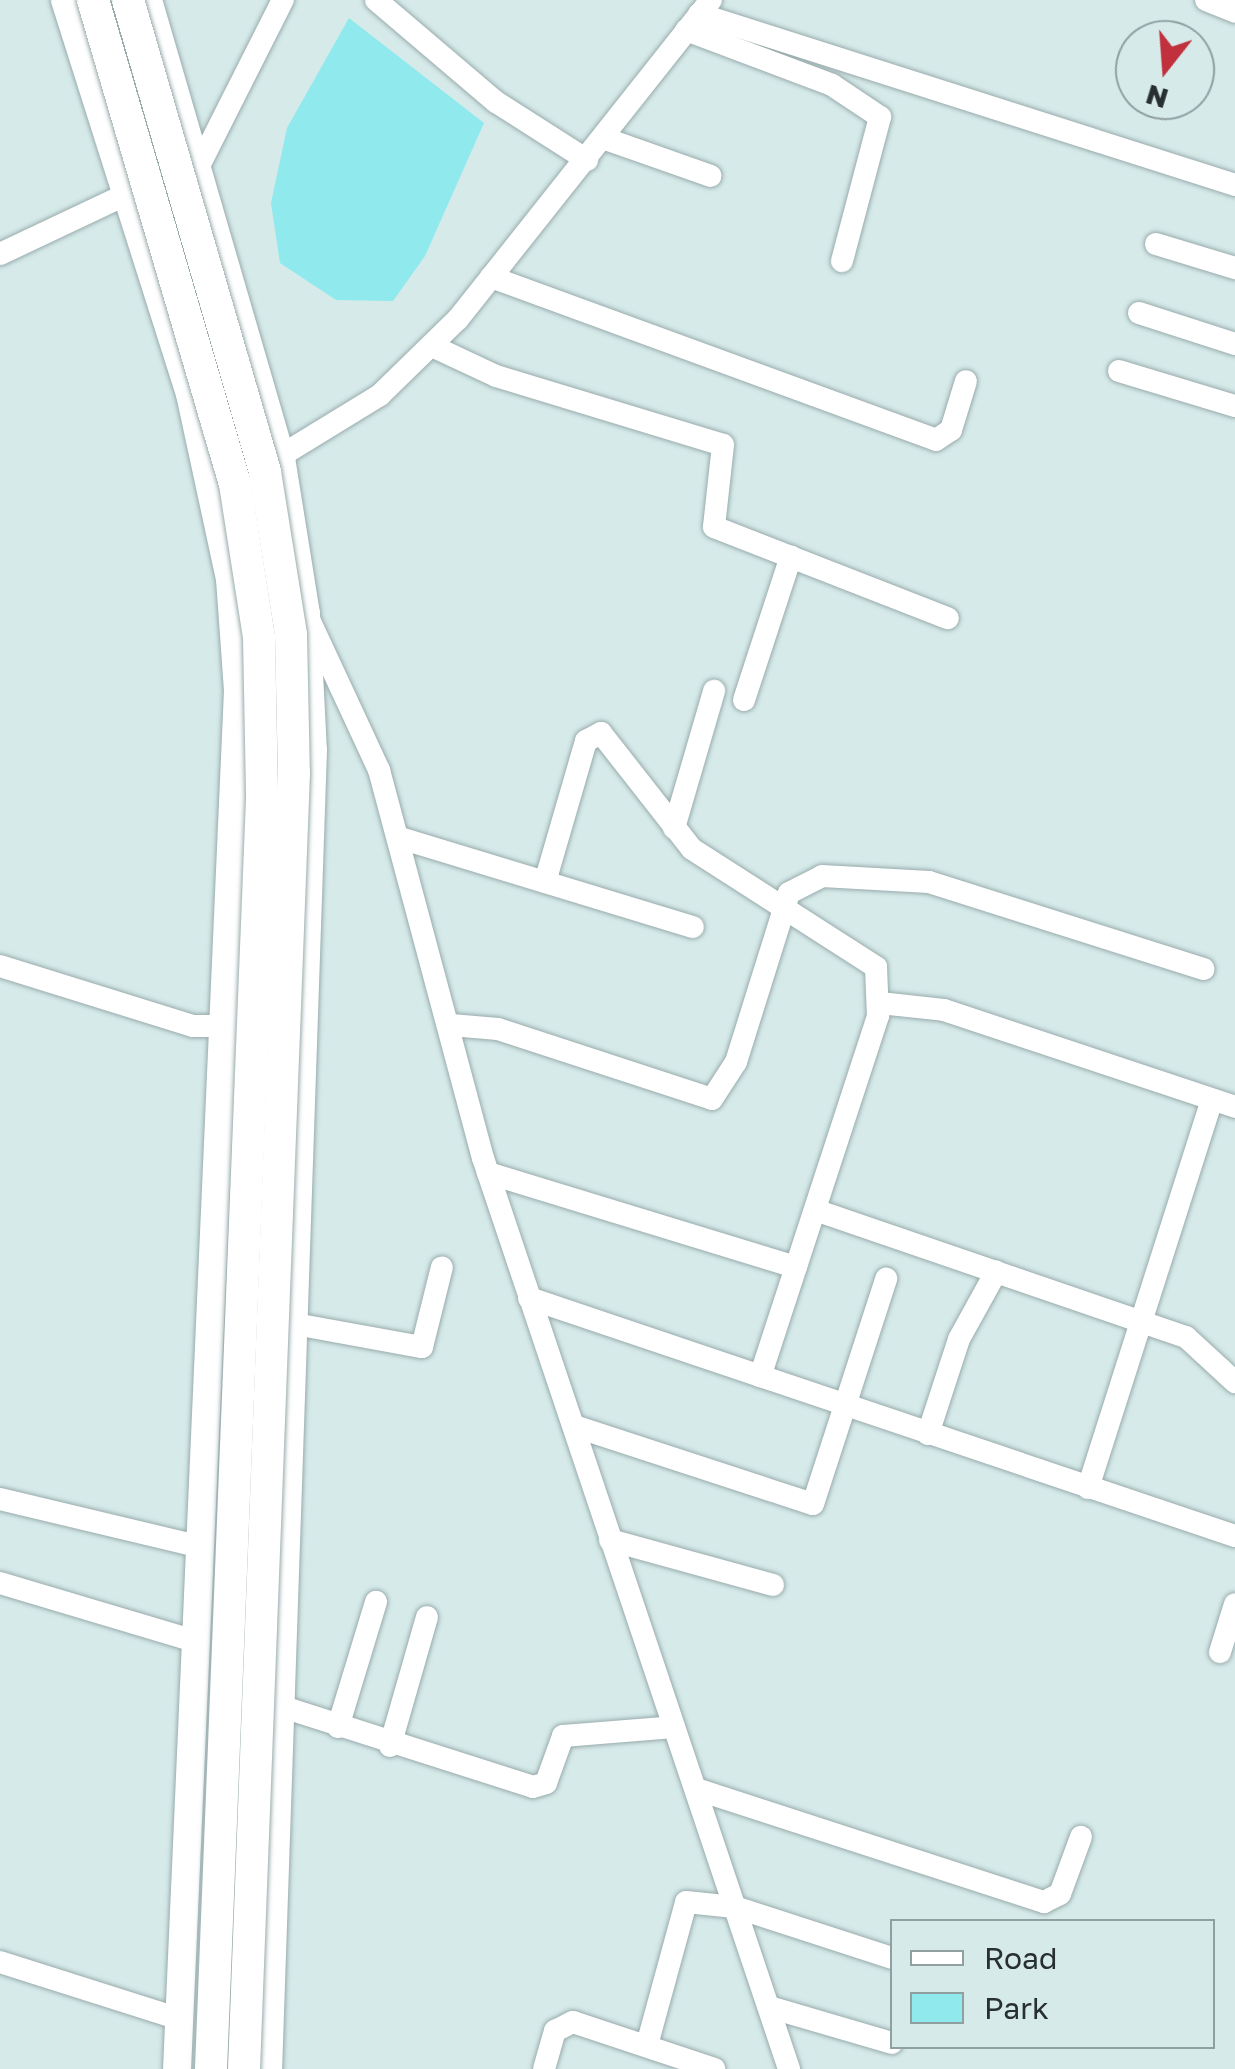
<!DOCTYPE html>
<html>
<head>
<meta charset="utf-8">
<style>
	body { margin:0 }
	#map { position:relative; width:1235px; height:2069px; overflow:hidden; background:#d6eaea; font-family:"Golos Text",sans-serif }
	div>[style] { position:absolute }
	.green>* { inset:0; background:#8fe9ed }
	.roads { filter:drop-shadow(0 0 2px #99abac) drop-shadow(0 0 2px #99abac) }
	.minor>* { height:22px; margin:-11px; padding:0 11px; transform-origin:11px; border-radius:11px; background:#fff }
	.major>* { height:28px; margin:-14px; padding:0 14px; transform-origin:14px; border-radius:14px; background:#fff }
	.bridges { filter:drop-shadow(0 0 2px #99abac) drop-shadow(0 0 2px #99abac) }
	.highway-bridge>* { height:32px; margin:-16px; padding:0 16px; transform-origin:16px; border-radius:16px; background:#fff }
	span { translate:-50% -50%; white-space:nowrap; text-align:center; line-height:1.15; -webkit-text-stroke:9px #d6eaea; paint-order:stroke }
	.legend { position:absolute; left:890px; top:1919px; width:325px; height:130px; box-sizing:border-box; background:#d6eaea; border:2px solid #909fa0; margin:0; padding:12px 18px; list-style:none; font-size:30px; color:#282f30 }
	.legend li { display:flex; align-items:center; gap:20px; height:50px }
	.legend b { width:50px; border:2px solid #909fa0 }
	.north { position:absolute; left:1115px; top:20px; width:100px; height:100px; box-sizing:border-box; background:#d6eaea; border:2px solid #909fa0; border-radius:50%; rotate:197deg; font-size:28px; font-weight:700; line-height:40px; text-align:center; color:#282f30 }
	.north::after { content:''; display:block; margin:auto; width:35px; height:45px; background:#c0303d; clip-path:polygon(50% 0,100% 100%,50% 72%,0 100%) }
</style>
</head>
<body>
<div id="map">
	<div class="green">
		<i style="clip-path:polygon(349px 18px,484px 123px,425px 256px,393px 301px,336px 300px,280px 263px,271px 203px,287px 128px)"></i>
	</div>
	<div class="roads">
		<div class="minor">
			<i style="left:376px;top:0;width:157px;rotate:40.4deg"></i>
			<i style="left:496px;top:102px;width:108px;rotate:32.5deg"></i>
			<i style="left:1206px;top:0;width:31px;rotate:22deg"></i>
			<i style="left:699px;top:14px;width:563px;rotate:17.69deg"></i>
			<i style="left:686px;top:30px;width:156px;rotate:20.6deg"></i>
			<i style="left:832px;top:85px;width:58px;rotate:33.7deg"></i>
			<i style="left:880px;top:117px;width:149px;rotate:104.8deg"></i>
			<i style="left:603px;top:138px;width:114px;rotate:19.4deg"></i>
			<i style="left:199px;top:166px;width:186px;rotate:-63.2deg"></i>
			<i style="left:1156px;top:244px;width:83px;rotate:16.9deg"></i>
			<i style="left:0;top:254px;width:140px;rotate:-25.3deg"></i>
			<i style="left:491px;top:277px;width:474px;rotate:20.1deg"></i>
			<i style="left:936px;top:440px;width:18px;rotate:-34deg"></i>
			<i style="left:951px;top:430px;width:51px;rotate:-73deg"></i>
			<i style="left:1139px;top:313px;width:101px;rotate:17.9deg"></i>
			<i style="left:432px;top:346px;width:71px;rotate:25.1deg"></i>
			<i style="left:496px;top:376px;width:237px;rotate:16.9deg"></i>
			<i style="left:723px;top:445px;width:82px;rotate:96.3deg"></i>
			<i style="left:714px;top:527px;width:251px;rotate:21.3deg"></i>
			<i style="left:1119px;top:371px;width:121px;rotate:16.8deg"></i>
			<i style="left:269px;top:463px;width:130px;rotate:-31.5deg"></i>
			<i style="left:380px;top:395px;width:109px;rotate:-44.3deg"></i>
			<i style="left:458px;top:319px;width:407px;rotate:-51.6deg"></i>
			<i style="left:308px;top:617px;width:169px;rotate:65.1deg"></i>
			<i style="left:379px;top:770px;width:402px;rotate:75deg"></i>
			<i style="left:483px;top:1158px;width:961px;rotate:71.43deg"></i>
			<i style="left:744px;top:700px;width:151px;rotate:-71.9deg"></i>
			<i style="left:674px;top:828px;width:143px;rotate:-73.7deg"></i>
			<i style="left:400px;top:838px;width:306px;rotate:16.9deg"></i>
			<i style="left:545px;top:882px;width:147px;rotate:-73.8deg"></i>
			<i style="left:586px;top:741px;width:17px;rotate:-28deg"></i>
			<i style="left:601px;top:733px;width:147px;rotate:51.9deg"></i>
			<i style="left:692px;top:849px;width:219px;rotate:32.7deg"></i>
			<i style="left:876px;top:967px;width:49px;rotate:87.7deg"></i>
			<i style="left:878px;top:1016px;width:379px;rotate:108.1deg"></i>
			<i style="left:0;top:966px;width:202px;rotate:17.3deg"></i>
			<i style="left:193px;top:1026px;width:30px"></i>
			<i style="left:880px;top:1003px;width:64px;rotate:6.2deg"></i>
			<i style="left:944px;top:1010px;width:307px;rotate:18.4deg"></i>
			<i style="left:451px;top:1025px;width:47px;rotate:4.9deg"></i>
			<i style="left:498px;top:1029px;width:225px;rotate:18.1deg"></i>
			<i style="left:712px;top:1099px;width:44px;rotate:-57deg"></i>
			<i style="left:736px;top:1062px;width:177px;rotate:-72.6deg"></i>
			<i style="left:789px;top:893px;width:37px;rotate:-27deg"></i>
			<i style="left:822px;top:876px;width:107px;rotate:3.2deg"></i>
			<i style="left:929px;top:882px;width:288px;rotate:17.6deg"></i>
			<i style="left:488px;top:1173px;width:322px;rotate:17deg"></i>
			<i style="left:815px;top:1210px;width:392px;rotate:18.9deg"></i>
			<i style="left:1186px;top:1337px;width:67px;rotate:42.6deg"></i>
			<i style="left:529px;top:1298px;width:745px;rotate:18.63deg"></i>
			<i style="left:295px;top:1324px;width:129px;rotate:10.3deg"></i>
			<i style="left:422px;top:1347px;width:82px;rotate:-76deg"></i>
			<i style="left:574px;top:1426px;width:251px;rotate:18.1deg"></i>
			<i style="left:813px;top:1504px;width:237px;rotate:-72deg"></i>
			<i style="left:928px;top:1434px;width:100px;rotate:-71.9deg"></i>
			<i style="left:959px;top:1339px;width:77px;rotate:-61.1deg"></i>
			<i style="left:1088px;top:1488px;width:407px;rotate:-72.3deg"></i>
			<i style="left:0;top:1499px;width:208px;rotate:13.4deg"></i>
			<i style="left:610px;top:1540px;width:169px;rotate:15.4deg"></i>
			<i style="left:0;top:1583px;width:207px;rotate:16.6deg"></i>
			<i style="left:1220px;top:1652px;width:50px;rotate:-72.6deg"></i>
			<i style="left:283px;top:1707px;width:262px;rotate:17.7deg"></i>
			<i style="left:533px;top:1787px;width:14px;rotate:-17deg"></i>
			<i style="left:546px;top:1783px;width:50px;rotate:-70.1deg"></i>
			<i style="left:563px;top:1736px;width:111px;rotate:-4.6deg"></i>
			<i style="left:338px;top:1727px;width:131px;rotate:-73.1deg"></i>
			<i style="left:390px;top:1746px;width:134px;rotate:-74deg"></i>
			<i style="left:696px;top:1789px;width:366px;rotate:18deg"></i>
			<i style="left:1044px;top:1902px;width:18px;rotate:-27deg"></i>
			<i style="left:1060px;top:1894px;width:61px;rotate:-69.8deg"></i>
			<i style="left:0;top:1962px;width:189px;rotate:17.6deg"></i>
			<i style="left:769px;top:2007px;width:128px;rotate:16.3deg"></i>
			<i style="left:647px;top:2045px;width:148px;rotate:-74.7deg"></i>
			<i style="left:686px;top:1902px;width:49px;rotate:5.8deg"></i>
			<i style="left:735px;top:1907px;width:165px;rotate:18deg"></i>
			<i style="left:544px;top:2069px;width:40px;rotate:-74deg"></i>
			<i style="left:555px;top:2031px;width:20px;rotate:-27deg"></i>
			<i style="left:573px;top:2022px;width:149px;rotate:18.4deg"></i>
		</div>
		<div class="major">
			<i style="left:65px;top:0;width:413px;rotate:72.4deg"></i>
			<i style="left:190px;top:394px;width:189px;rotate:77.8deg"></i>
			<i style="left:230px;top:579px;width:111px;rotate:85.9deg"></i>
			<i style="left:238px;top:690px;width:1380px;rotate:92.53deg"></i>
			<i style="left:148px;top:0;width:477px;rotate:73.8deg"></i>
			<i style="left:281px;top:458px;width:158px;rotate:80.9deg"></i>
			<i style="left:306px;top:614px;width:136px;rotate:87.1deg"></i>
			<i style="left:313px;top:750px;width:1320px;rotate:91.95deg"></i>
		</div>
	</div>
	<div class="bridges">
		<div class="highway-bridge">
			<i style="left:93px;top:0;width:504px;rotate:73.65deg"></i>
			<i style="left:235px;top:484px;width:155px;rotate:81.1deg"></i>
			<i style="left:259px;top:637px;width:162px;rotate:88.9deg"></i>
			<i style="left:262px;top:799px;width:1271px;rotate:92.3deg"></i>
			<i style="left:128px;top:0;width:491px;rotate:73.8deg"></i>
			<i style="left:265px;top:472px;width:165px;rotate:80.9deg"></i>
			<i style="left:291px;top:635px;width:138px;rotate:88.8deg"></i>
			<i style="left:294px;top:773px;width:1297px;rotate:92.21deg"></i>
		</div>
	</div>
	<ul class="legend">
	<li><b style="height:12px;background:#fff"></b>Road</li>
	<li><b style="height:28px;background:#8fe9ed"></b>Park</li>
	</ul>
	<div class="north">N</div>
</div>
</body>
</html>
